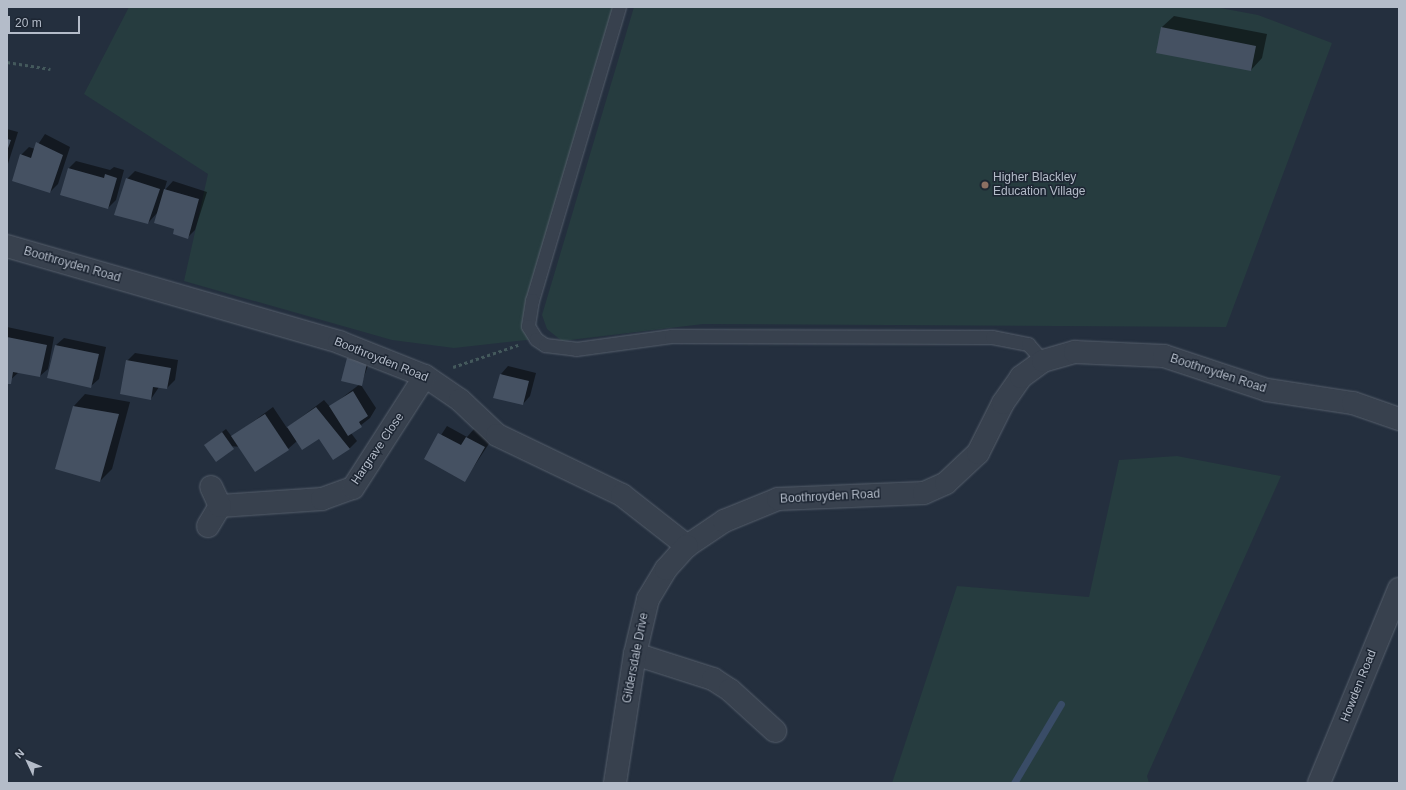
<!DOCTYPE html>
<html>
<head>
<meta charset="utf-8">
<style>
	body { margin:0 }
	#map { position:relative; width:1406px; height:790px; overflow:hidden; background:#242f3e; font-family:Arial,sans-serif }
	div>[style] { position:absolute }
	.green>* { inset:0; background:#263c3f }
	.shadow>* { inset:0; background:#0007 }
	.stream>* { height:7px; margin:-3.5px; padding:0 3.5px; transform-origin:3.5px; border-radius:3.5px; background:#394c67 }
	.building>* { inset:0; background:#455162 }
	.path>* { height:2.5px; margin-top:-1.25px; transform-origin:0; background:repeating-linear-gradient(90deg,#44595c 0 3px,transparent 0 6px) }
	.roads { filter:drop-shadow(0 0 1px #565f6c) drop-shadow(0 0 1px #565f6c) }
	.lane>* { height:13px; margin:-6.5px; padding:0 6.5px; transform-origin:6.5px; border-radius:6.5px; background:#38414e }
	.street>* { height:22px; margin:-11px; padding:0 11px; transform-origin:11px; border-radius:11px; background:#38414e }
	.dots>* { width:11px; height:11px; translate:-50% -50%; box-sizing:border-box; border:2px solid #1d2633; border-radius:50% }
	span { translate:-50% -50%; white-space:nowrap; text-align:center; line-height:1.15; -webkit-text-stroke:3px #1d2633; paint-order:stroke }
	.poi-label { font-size:12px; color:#b4bcc9 }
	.left { translate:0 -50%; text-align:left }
	.street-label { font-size:12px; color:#b4bcc9 }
	.frame { position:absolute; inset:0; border:8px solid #b4bcc9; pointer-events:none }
	.north { position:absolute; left:8px; top:742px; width:40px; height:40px; -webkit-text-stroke:3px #1d2633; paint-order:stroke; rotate:314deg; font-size:11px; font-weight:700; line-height:16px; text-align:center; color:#b4bcc9 }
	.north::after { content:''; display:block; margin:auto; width:14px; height:18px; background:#b4bcc9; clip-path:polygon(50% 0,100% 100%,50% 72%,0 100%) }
	.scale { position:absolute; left:8px; top:16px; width:72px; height:18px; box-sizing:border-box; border:2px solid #b4bcc9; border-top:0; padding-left:5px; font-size:12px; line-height:14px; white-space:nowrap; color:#b4bcc9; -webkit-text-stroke:3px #1d2633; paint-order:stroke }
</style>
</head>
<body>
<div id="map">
	<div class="green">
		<i style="clip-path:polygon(129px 7px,619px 7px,532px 300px,536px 339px,454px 348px,392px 340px,184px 281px,208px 174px,84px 94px)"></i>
		<i style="clip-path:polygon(634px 7px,1215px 7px,1258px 15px,1332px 43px,1226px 327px,703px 324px,562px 341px,547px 329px,542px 315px)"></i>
		<i style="clip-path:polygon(1177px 456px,1281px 476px,1147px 776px,1149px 783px,892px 783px,957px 586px,1089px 597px,1119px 460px)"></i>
	</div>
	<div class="shadow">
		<i style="clip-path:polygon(1174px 16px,1267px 34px,1262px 58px,1251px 70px,1157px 52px,1162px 27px)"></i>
		<i style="clip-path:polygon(7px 129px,18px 132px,7px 167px)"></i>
		<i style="clip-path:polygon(45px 134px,70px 147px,58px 184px,50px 192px,21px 155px,29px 147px,35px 149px)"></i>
		<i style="clip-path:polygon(76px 161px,110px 170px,114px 167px,124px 170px,116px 200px,108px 208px,68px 169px)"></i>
		<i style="clip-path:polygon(135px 171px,167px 181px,164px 191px,173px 181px,207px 192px,195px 230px,187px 238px,158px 212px,148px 223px,127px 179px)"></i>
		<i style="clip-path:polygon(7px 327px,54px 337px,48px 369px,40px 376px,19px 372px,7px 383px)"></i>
		<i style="clip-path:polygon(64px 338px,106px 347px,99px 379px,91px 386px,56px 345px)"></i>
		<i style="clip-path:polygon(135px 353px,178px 360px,175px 380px,167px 388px,159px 387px,151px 399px,127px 361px)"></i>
		<i style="clip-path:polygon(351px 355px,370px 360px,361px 385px,376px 408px,370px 418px,351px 433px,357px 441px,349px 449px,319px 438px,297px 441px,288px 449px,205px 445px,226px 429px,232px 437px,273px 407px,287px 428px,324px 400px,330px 407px,360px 384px,348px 359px)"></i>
		<i style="clip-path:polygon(508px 366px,536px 373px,530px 396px,523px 404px,501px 374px)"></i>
		<i style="clip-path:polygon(85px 394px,130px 402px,112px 469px,100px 481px,74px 406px)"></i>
		<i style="clip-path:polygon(447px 426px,467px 437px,474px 429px,492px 439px,465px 480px,426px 458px)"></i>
	</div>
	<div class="stream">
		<i style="left:1014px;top:783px;width:92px;rotate:-59.3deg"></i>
	</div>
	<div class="building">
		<i style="clip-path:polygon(1161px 27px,1256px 46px,1251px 71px,1156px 53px)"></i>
		<i style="clip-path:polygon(7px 139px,11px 140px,7px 151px)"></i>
		<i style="clip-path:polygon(36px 142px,63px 155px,50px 193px,12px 181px,20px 154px,31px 158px)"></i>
		<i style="clip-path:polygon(68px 168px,104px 178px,105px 174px,117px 178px,108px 209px,60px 195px)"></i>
		<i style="clip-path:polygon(126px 178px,160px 189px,148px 224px,114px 215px)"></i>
		<i style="clip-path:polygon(164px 189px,199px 199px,188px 239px,173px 234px,174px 229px,154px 223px)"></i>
		<i style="clip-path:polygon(7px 337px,47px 345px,40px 377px,13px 372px,11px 384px,7px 384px)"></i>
		<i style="clip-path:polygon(55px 345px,99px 354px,91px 388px,47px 378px)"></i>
		<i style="clip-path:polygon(347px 358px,367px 363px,362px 386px,341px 381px)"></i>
		<i style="clip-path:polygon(126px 360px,171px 368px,167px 389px,153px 387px,151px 400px,120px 394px)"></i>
		<i style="clip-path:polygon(500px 374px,529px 381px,523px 405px,493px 398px)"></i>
		<i style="clip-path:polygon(353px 391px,368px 416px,359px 422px,362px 427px,348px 436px,329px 406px)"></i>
		<i style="clip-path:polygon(73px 406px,119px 414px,100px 482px,55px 469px)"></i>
		<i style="clip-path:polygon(316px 407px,350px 449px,333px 460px,319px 439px,302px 450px,287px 427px)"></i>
		<i style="clip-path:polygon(265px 414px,289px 450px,255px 472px,231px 436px)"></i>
		<i style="clip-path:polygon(222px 432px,234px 449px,216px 462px,204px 445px)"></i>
		<i style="clip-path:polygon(438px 433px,461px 445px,466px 437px,485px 447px,465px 482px,424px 459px)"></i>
	</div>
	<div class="path">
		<i style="left:7px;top:62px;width:44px;rotate:9.2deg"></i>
		<i style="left:453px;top:367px;width:69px;rotate:-18.7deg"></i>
	</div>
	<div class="roads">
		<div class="lane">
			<i style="left:619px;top:7px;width:306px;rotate:106.5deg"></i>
			<i style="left:532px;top:300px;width:26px;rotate:99deg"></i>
			<i style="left:528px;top:326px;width:15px;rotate:58deg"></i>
			<i style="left:536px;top:339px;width:11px;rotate:34deg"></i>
			<i style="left:545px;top:345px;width:31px;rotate:7deg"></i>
			<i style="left:576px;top:349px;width:96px;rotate:-7.8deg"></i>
			<i style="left:671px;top:336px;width:321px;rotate:0.2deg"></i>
			<i style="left:992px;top:337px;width:37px;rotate:11deg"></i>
			<i style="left:1028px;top:344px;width:23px;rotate:49deg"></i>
		</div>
		<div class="street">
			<i style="left:7px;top:246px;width:346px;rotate:16.1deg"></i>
			<i style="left:339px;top:342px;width:92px;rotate:21.6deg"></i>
			<i style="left:425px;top:376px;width:42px;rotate:34.4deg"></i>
			<i style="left:460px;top:400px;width:51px;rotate:43.4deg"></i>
			<i style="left:497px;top:435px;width:139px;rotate:25.6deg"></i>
			<i style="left:622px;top:495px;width:83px;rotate:38.1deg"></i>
			<i style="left:687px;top:546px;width:45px;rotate:-34deg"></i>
			<i style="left:724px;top:521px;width:58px;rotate:-22.2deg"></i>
			<i style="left:778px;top:499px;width:146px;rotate:-2.4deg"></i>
			<i style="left:924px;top:493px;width:24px;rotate:-24deg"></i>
			<i style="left:946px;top:483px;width:44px;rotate:-43.2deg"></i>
			<i style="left:978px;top:453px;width:56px;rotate:-63.4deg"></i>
			<i style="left:1003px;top:403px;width:32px;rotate:-55deg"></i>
			<i style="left:1021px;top:377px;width:27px;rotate:-36deg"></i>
			<i style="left:1043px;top:361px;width:33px;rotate:-16deg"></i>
			<i style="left:1075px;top:352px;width:89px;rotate:2.6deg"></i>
			<i style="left:1164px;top:356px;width:108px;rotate:18.3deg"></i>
			<i style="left:1267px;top:390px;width:87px;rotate:8.6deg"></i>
			<i style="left:1353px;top:403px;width:49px;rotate:19.2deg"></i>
			<i style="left:220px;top:506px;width:102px;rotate:-3.9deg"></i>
			<i style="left:322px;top:499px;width:33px;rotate:-20deg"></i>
			<i style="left:353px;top:488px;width:133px;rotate:-57.3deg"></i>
			<i style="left:208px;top:526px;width:23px;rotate:-59deg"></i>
			<i style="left:220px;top:506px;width:21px;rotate:-115deg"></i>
			<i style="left:635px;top:654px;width:82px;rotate:17.8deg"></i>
			<i style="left:713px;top:679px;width:20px;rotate:33deg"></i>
			<i style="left:730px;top:690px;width:61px;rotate:42.3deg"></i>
			<i style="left:615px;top:783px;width:131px;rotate:-81.2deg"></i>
			<i style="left:635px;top:654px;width:57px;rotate:-76.7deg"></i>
			<i style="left:648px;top:599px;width:35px;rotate:-59deg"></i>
			<i style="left:666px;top:569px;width:31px;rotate:-48deg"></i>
			<i style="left:1319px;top:783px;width:210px;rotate:-67.6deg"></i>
		</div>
	</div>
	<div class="dots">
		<i style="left:985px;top:185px;background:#8d6e63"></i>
	</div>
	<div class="poi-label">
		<span class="left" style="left:993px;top:185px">Higher Blackley<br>Education Village</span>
	</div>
	<div class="street-label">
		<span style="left:72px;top:265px;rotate:16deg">Boothroyden Road</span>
		<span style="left:381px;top:360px;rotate:22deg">Boothroyden Road</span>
		<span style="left:1218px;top:374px;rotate:18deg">Boothroyden Road</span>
		<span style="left:378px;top:449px;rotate:-56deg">Hargrave Close</span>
		<span style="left:830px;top:497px;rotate:-3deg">Boothroyden Road</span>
		<span style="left:636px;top:658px;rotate:-79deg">Gildersdale Drive</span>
		<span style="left:1359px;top:686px;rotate:-68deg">Howden Road</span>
	</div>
	<div class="frame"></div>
	<div class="north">N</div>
	<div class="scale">20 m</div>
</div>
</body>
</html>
